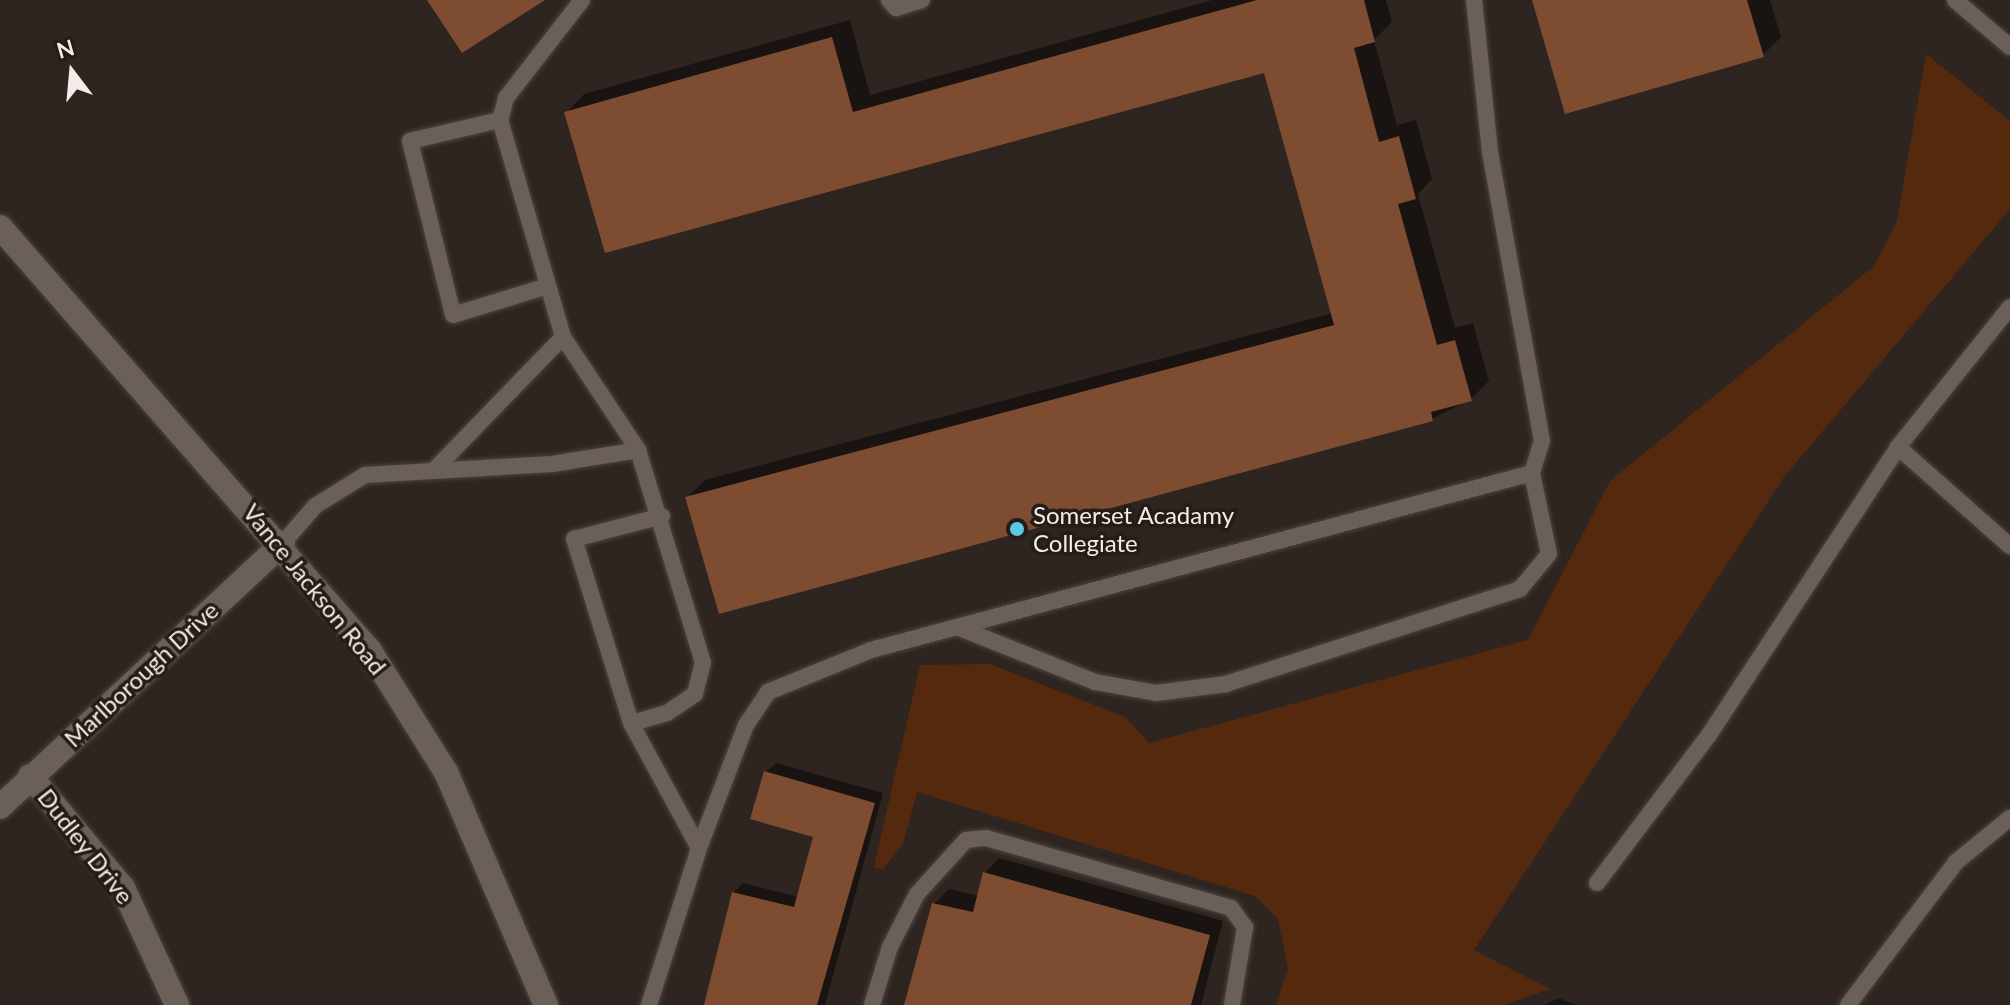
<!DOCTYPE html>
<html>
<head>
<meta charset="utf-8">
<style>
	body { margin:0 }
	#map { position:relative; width:2010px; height:1005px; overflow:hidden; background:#2f2520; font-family:Lato,sans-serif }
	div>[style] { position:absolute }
	.green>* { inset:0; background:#54290e }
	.shadow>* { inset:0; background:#0007 }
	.building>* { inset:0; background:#7d4c31 }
	.roads { filter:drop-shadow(0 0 2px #4c4440) drop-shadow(0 0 2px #4c4440) }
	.lane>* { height:16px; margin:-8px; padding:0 8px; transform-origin:8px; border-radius:8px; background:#6a5f59 }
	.street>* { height:24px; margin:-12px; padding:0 12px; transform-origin:12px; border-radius:12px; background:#6a5f59 }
	.secondary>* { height:24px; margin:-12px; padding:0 12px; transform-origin:12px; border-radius:12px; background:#6a5f59 }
	.dots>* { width:22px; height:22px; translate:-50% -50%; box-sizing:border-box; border:4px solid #251c17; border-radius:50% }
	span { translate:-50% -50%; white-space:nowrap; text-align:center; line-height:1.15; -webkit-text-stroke:7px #251c17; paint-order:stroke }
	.poi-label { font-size:24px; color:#f3ede9 }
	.left { translate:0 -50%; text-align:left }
	.street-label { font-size:24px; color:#f3ede9 }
	.north { position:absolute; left:32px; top:32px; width:80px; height:80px; -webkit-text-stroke:6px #251c17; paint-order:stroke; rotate:344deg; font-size:22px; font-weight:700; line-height:32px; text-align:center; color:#f3ede9 }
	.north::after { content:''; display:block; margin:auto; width:28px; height:36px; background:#f3ede9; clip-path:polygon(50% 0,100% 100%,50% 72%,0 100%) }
</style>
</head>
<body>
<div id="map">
	<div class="green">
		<i style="clip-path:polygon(1926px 54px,2010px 121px,2010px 209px,1784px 477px,1474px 950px,1550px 989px,1503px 1005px,1276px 1005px,1288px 969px,1278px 919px,1255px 896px,917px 792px,903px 844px,883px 869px,874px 867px,920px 665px,990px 664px,1125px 717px,1149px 743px,1528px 640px,1610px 481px,1874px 266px,1897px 221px)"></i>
	</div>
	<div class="shadow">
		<i style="clip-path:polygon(1212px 0,1386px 0,1392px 22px,1374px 40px,1397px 125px,1416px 120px,1432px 179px,1418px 194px,1455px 328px,1473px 323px,1489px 381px,1471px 399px,1432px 419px,687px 498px,705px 480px,1333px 313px,1266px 70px,607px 250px,567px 112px,584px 94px,850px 20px,870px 95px)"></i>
		<i style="clip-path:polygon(1536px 0,1770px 0,1781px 37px,1763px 55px)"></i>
		<i style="clip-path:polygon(776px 763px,883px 793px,825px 1005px,705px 1005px,733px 893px,743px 883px,799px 897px,816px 836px,766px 772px)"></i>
		<i style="clip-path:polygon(999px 858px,1223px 921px,1201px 1005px,906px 1005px,934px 904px,949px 889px,979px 896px,985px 873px)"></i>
		<i style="clip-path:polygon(1559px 998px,1576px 1005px,1544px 1005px)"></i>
	</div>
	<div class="building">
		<i style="clip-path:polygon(427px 0,545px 0,462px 53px)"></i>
		<i style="clip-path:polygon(1257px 0,1364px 0,1375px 42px,1354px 48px,1379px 142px,1399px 136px,1416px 199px,1398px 204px,1437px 345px,1455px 340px,1472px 401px,1431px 412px,1433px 421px,719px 614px,685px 497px,1334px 325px,1264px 73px,605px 253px,564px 112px,832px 37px,853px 112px)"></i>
		<i style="clip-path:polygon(1532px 0,1747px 0,1764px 57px,1565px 114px)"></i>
		<i style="clip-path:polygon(764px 771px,875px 803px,817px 1005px,704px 1005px,732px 892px,794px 907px,813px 837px,750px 819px)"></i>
		<i style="clip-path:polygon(983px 872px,1210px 935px,1191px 1005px,904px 1005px,932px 903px,973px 912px)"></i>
	</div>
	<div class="roads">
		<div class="lane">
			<i style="left:582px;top:0;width:124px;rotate:127.8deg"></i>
			<i style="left:506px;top:98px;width:23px;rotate:105deg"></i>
			<i style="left:500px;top:120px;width:226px;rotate:73.8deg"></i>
			<i style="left:563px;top:337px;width:136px;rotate:56.4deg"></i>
			<i style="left:889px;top:0;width:11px;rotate:49deg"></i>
			<i style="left:896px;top:8px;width:27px;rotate:-17deg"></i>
			<i style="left:1955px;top:0;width:72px;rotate:40.5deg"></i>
			<i style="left:500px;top:120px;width:92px;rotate:166.9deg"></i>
			<i style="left:410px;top:141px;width:179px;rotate:76.1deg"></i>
			<i style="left:453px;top:315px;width:99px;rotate:-17deg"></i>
			<i style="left:1898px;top:447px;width:179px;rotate:-51.3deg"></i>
			<i style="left:436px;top:468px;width:182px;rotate:-45.9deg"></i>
			<i style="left:283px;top:543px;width:49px;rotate:-49.1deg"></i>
			<i style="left:315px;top:506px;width:59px;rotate:-31.8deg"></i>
			<i style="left:365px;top:475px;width:187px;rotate:-3.4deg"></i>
			<i style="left:552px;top:464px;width:87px;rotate:-9.2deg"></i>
			<i style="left:638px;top:450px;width:222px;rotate:73deg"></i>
			<i style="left:703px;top:662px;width:33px;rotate:104deg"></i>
			<i style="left:695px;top:694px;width:34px;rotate:146deg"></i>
			<i style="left:667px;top:713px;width:37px;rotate:164deg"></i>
			<i style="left:631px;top:723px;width:142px;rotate:61.5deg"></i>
			<i style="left:957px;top:627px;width:149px;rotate:21.7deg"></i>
			<i style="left:1095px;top:682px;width:62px;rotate:10.2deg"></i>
			<i style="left:1156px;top:693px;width:71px;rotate:-7.3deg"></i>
			<i style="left:1226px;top:684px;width:309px;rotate:-17.9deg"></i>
			<i style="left:1520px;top:589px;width:45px;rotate:-50.4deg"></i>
			<i style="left:1549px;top:554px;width:83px;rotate:-101.9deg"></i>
			<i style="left:631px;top:723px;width:193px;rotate:-107.2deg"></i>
			<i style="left:574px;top:539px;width:91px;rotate:-14.6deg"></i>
			<i style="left:1597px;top:883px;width:186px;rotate:-52.9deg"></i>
			<i style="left:1709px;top:735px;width:344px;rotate:-56.7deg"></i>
			<i style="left:1898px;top:447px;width:149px;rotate:41.5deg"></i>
			<i style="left:649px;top:1005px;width:165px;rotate:-72.3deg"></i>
			<i style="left:699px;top:848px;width:132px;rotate:-69.1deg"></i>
			<i style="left:746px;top:725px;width:40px;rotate:-56deg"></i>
			<i style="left:768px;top:692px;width:111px;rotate:-22.2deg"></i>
			<i style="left:871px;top:650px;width:684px;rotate:-14.99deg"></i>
			<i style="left:1532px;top:473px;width:34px;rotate:-73deg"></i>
			<i style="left:1542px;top:441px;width:294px;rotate:-100.2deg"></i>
			<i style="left:1490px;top:152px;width:153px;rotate:-96deg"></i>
			<i style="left:872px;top:1005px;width:61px;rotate:-72.8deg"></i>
			<i style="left:890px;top:947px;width:59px;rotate:-63deg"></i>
			<i style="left:917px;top:894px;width:73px;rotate:-47.8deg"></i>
			<i style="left:966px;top:840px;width:20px;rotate:-6deg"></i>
			<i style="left:986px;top:838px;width:255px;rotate:15.9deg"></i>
			<i style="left:1231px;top:908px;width:24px;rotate:54deg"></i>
			<i style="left:1245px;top:927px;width:79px;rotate:99.5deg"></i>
			<i style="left:1848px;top:1005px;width:179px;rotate:-52.9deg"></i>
			<i style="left:1956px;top:862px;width:70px;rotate:-39.2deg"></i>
		</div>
		<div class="street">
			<i style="left:30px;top:776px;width:146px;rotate:50.3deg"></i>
			<i style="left:123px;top:888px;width:129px;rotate:65.2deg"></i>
			<i style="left:0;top:807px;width:387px;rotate:-43deg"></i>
		</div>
		<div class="secondary">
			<i style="left:0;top:227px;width:563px;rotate:48.89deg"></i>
			<i style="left:370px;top:651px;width:143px;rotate:57.9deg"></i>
			<i style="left:446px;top:772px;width:254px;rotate:66.8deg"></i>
		</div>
	</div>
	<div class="dots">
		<i style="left:1017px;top:529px;background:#5bc8e7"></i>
	</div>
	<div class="poi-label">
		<span class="left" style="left:1033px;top:529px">Somerset Acadamy<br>Collegiate</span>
	</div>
	<div class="street-label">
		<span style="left:315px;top:589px;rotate:51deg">Vance Jackson Road</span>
		<span style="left:141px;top:674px;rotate:-43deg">Marlborough Drive</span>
		<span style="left:86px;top:846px;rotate:52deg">Dudley Drive</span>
	</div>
	<div class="north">N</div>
</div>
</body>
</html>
